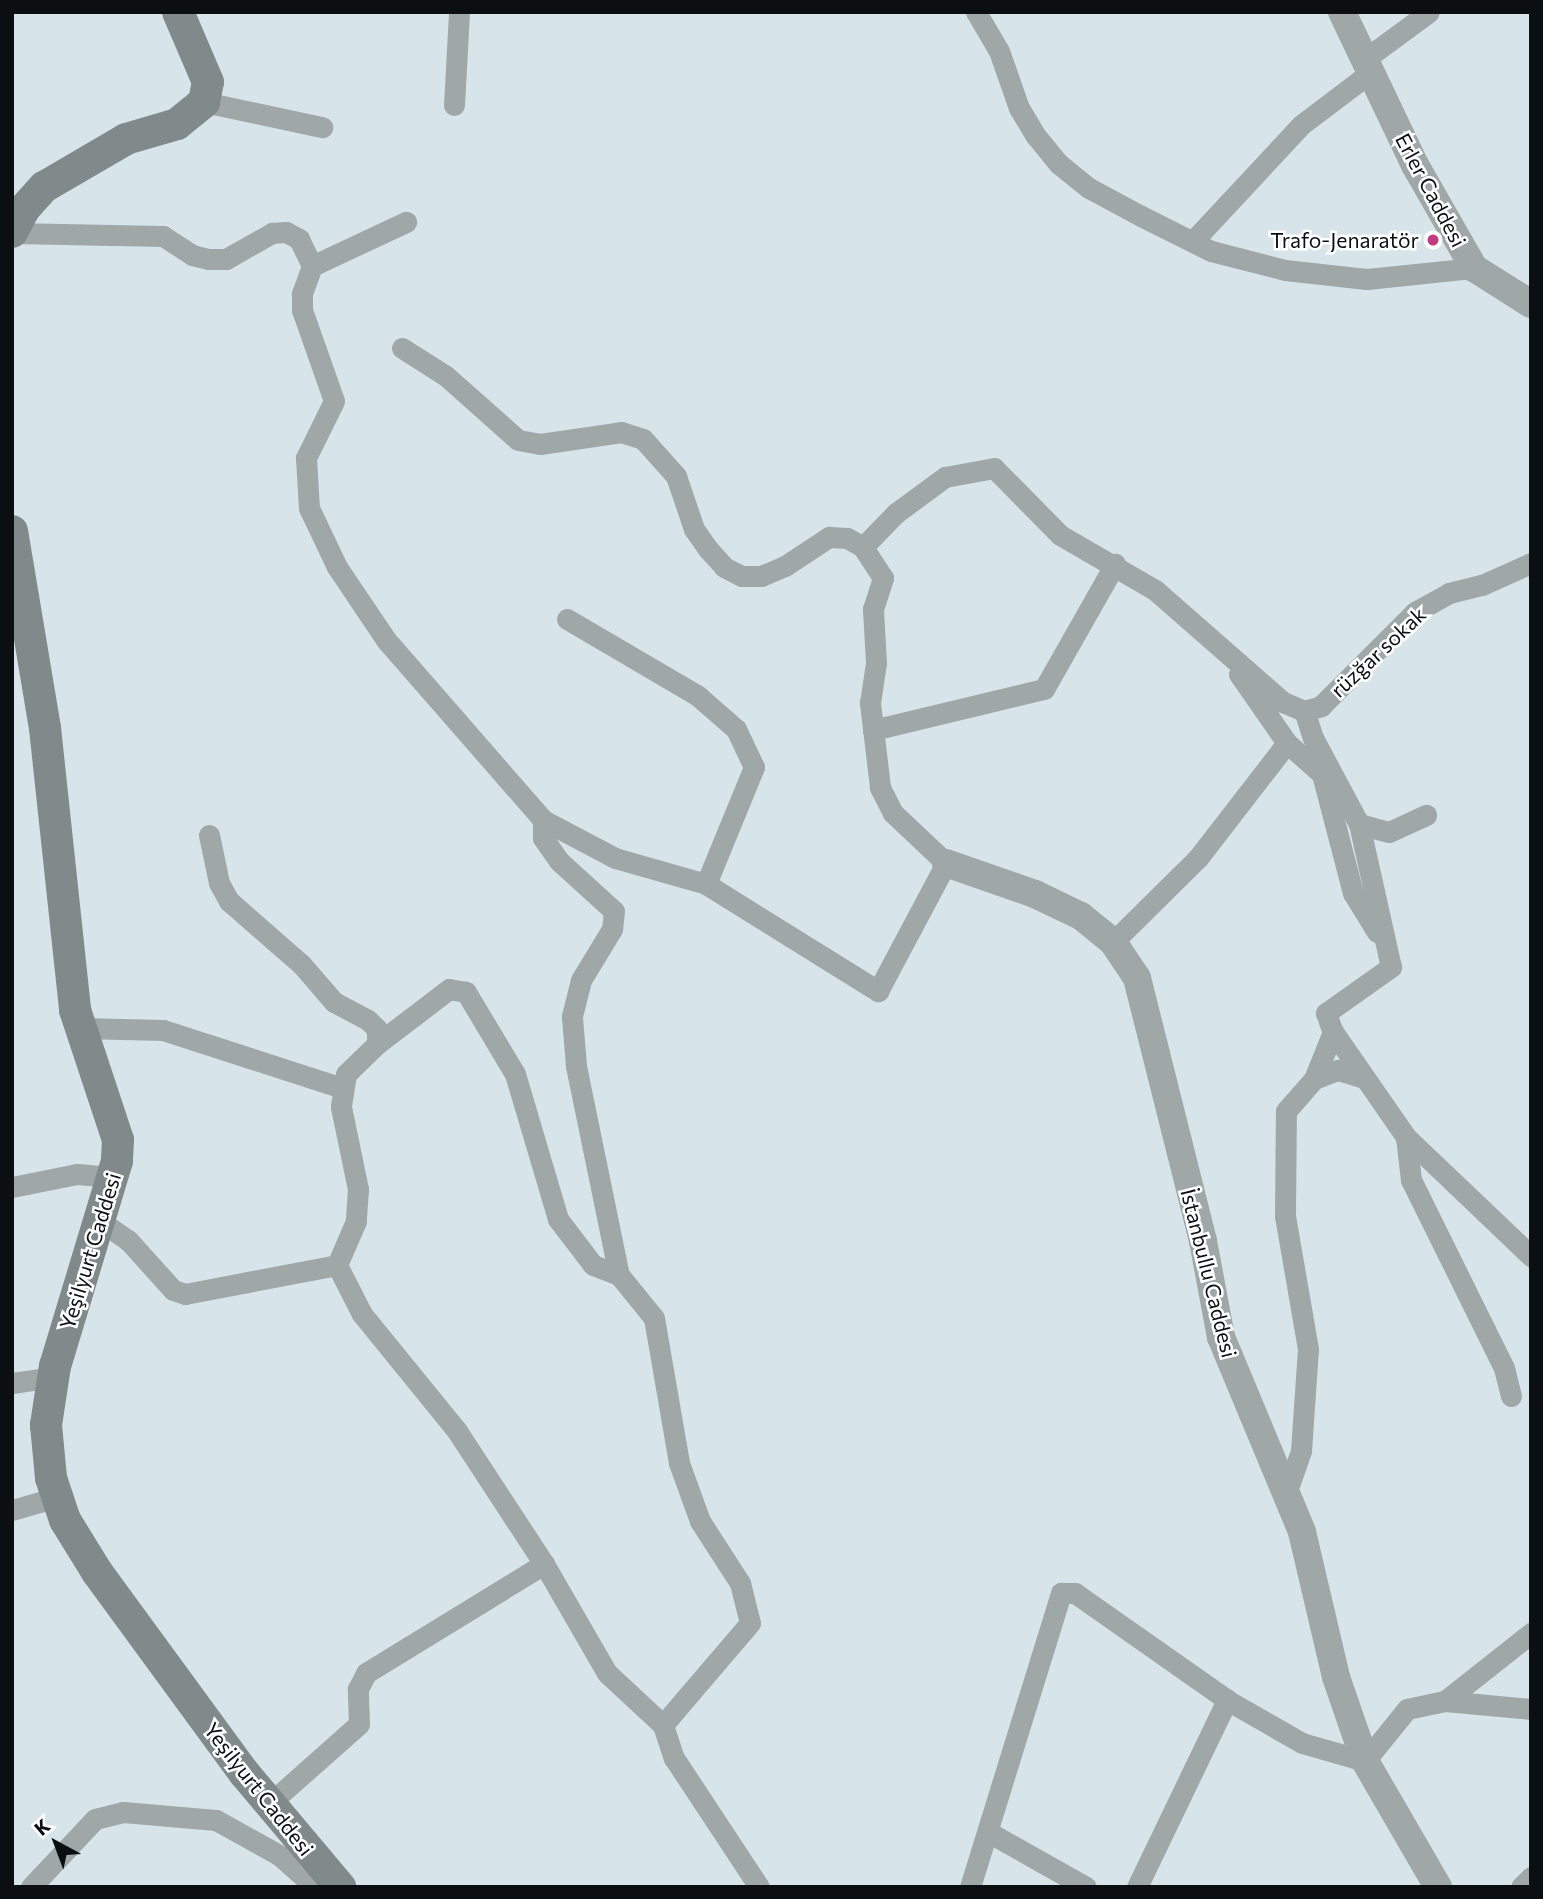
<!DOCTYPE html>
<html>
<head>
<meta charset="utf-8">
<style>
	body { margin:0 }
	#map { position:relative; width:1543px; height:1899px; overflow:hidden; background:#d7e5eb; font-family:Commissioner,sans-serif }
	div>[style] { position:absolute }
	.minor>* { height:21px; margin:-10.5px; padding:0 10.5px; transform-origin:10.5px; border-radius:10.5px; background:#a0a7a7 }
	.tertiary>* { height:28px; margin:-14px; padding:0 14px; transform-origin:14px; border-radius:14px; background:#a0a7a7 }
	.secondary>* { height:32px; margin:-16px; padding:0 16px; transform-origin:16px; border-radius:16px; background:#808a8b }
	.dots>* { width:19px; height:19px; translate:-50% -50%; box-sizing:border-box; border:4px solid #fff; border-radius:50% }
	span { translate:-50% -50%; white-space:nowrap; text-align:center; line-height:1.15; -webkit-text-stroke:5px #fff; paint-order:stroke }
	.street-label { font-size:21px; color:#0b0f12 }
	.poi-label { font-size:21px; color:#0b0f12 }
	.right { translate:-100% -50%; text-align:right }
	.frame { position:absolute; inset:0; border:14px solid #0b0f12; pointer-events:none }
	.north { position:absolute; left:21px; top:1808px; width:70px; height:70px; -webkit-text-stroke:5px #fff; paint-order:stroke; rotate:319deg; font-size:19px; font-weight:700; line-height:28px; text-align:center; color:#0b0f12 }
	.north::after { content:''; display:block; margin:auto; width:24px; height:32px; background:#0b0f12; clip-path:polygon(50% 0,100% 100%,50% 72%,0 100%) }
</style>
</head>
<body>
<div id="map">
	<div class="minor">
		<i style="left:976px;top:12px;width:45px;rotate:59.5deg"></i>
		<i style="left:999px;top:51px;width:60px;rotate:70.7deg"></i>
		<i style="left:1019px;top:108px;width:33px;rotate:59deg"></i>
		<i style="left:1036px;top:136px;width:36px;rotate:51deg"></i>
		<i style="left:1059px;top:164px;width:38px;rotate:39deg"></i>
		<i style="left:1089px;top:188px;width:59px;rotate:28.3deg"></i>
		<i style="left:1141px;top:216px;width:78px;rotate:26.6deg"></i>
		<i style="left:1211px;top:251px;width:76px;rotate:14.4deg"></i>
		<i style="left:1285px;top:270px;width:82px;rotate:6.3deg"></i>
		<i style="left:1367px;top:279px;width:108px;rotate:-5.9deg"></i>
		<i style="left:1365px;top:59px;width:79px;rotate:-36.3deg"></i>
		<i style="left:204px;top:102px;width:121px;rotate:12deg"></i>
		<i style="left:454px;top:105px;width:93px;rotate:-86.9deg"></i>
		<i style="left:12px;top:233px;width:151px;rotate:1.1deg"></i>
		<i style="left:163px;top:236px;width:35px;rotate:33deg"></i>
		<i style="left:192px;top:255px;width:16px;rotate:14deg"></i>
		<i style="left:208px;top:259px;width:18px"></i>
		<i style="left:226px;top:259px;width:53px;rotate:-29.5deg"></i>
		<i style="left:272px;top:233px;width:14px;rotate:-4deg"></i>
		<i style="left:286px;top:232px;width:15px;rotate:28deg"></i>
		<i style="left:299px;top:239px;width:30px;rotate:64deg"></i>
		<i style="left:312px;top:266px;width:30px;rotate:110deg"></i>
		<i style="left:302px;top:294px;width:16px;rotate:90deg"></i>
		<i style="left:302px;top:310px;width:96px;rotate:70.6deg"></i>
		<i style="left:334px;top:401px;width:64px;rotate:116.2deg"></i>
		<i style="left:306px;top:458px;width:50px;rotate:86.6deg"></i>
		<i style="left:309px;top:508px;width:65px;rotate:64.6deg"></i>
		<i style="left:337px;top:567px;width:89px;rotate:56deg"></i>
		<i style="left:387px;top:641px;width:237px;rotate:48.9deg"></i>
		<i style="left:543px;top:820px;width:81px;rotate:27.8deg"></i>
		<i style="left:615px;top:858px;width:95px;rotate:15.9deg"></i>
		<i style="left:706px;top:884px;width:203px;rotate:31.9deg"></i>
		<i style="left:878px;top:991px;width:145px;rotate:-62deg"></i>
		<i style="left:946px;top:863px;width:73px;rotate:-136.7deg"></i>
		<i style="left:893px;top:813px;width:29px;rotate:-117deg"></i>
		<i style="left:880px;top:787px;width:85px;rotate:-96.8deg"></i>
		<i style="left:870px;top:703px;width:40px;rotate:-81.5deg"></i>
		<i style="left:876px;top:663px;width:54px;rotate:-93.2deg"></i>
		<i style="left:873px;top:609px;width:33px;rotate:-72deg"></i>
		<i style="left:883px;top:578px;width:37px;rotate:-123deg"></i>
		<i style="left:863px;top:547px;width:47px;rotate:-45.9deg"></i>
		<i style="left:896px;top:513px;width:61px;rotate:-36.3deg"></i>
		<i style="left:945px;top:477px;width:50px;rotate:-10.4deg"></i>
		<i style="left:994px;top:468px;width:94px;rotate:45.4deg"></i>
		<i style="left:1060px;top:535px;width:110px;rotate:30.1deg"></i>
		<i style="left:1155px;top:590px;width:170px;rotate:41.2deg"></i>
		<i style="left:1283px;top:702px;width:23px;rotate:23deg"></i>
		<i style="left:1193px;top:241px;width:158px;rotate:-47deg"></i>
		<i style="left:1301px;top:125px;width:88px;rotate:-37.1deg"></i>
		<i style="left:312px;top:266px;width:104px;rotate:-25.1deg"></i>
		<i style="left:402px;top:348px;width:52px;rotate:32.5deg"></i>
		<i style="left:446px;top:376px;width:96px;rotate:41.6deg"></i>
		<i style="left:518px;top:440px;width:22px;rotate:10deg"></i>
		<i style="left:540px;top:444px;width:82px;rotate:-8.4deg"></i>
		<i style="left:621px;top:432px;width:23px;rotate:18deg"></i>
		<i style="left:643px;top:439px;width:50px;rotate:48.3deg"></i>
		<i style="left:676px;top:476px;width:56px;rotate:71.2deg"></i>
		<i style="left:694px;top:529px;width:24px;rotate:55deg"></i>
		<i style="left:708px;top:549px;width:24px;rotate:48deg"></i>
		<i style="left:724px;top:567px;width:20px;rotate:27deg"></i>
		<i style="left:742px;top:576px;width:19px"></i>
		<i style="left:761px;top:576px;width:26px;rotate:-23deg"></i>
		<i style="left:785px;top:566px;width:53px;rotate:-33.4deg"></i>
		<i style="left:829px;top:537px;width:18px;rotate:3deg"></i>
		<i style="left:847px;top:538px;width:18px;rotate:29deg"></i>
		<i style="left:567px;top:619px;width:152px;rotate:30.4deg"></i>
		<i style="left:698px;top:696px;width:50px;rotate:41deg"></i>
		<i style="left:736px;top:729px;width:42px;rotate:64.7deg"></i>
		<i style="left:754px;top:767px;width:126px;rotate:112.3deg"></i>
		<i style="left:1239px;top:674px;width:84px;rotate:55.2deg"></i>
		<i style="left:1287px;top:743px;width:47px;rotate:41.5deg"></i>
		<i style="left:1322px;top:774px;width:123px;rotate:75.4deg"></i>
		<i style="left:1353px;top:893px;width:46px;rotate:58.4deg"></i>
		<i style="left:873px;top:730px;width:176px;rotate:-13.5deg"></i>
		<i style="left:1044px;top:689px;width:144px;rotate:-60.4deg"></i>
		<i style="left:543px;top:820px;width:18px;rotate:90deg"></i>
		<i style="left:543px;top:838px;width:28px;rotate:55deg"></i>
		<i style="left:559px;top:861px;width:74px;rotate:42.3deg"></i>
		<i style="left:614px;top:911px;width:18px;rotate:96deg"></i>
		<i style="left:612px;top:929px;width:60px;rotate:121.3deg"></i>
		<i style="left:581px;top:980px;width:38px;rotate:104deg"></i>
		<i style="left:572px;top:1017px;width:49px;rotate:85.3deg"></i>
		<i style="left:576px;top:1066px;width:213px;rotate:78.4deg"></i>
		<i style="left:619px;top:1275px;width:55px;rotate:50.9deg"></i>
		<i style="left:654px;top:1318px;width:147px;rotate:80.2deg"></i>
		<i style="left:679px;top:1463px;width:62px;rotate:70.1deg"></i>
		<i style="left:700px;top:1521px;width:74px;rotate:57.2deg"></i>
		<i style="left:740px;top:1583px;width:41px;rotate:76deg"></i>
		<i style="left:750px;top:1623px;width:134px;rotate:130.5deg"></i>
		<i style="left:1359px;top:824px;width:31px;rotate:15deg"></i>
		<i style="left:1389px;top:832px;width:41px;rotate:-24.7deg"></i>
		<i style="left:209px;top:835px;width:49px;rotate:78.2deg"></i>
		<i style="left:219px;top:883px;width:21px;rotate:61deg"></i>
		<i style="left:229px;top:901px;width:97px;rotate:41.2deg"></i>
		<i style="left:302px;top:965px;width:49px;rotate:49.1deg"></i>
		<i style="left:334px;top:1002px;width:38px;rotate:28deg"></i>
		<i style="left:368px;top:1020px;width:13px;rotate:45deg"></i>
		<i style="left:377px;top:1029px;width:15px;rotate:90deg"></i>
		<i style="left:1113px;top:942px;width:120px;rotate:-44.7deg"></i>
		<i style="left:1198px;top:858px;width:145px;rotate:-52.3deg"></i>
		<i style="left:81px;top:1028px;width:82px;rotate:1.4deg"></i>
		<i style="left:163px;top:1030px;width:186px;rotate:17.9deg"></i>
		<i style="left:1314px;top:1079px;width:51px;rotate:-68deg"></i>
		<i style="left:1406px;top:1137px;width:173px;rotate:43.6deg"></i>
		<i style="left:12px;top:1187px;width:66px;rotate:-11.3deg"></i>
		<i style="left:77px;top:1174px;width:35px;rotate:5deg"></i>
		<i style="left:99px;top:1220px;width:35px;rotate:35deg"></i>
		<i style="left:128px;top:1240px;width:67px;rotate:48deg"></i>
		<i style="left:173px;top:1290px;width:13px;rotate:18deg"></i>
		<i style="left:185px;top:1294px;width:155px;rotate:-10.8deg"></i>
		<i style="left:619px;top:1275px;width:28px;rotate:-159deg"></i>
		<i style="left:593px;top:1265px;width:58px;rotate:-127.3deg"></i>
		<i style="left:558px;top:1219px;width:151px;rotate:-106.5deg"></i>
		<i style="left:515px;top:1074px;width:96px;rotate:-120.9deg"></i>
		<i style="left:466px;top:992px;width:17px;rotate:-170deg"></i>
		<i style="left:449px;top:989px;width:91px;rotate:142.6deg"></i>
		<i style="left:377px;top:1044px;width:43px;rotate:135.9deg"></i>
		<i style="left:346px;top:1074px;width:33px;rotate:99deg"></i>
		<i style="left:341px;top:1107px;width:84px;rotate:78.3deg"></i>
		<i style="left:358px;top:1189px;width:32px;rotate:94deg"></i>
		<i style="left:356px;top:1221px;width:48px;rotate:113.4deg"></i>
		<i style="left:337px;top:1265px;width:55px;rotate:63deg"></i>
		<i style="left:362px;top:1314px;width:151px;rotate:50.9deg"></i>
		<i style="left:457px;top:1431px;width:159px;rotate:56.8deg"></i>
		<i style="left:544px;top:1564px;width:126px;rotate:60deg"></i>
		<i style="left:607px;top:1673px;width:76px;rotate:42.9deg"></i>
		<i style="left:663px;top:1725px;width:35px;rotate:72deg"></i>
		<i style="left:674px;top:1758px;width:154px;rotate:56.6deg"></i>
		<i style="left:12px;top:1383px;width:41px;rotate:-8.3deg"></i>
		<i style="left:1511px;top:1396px;width:29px;rotate:-104deg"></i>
		<i style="left:1504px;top:1368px;width:210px;rotate:-116.3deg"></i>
		<i style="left:1411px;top:1180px;width:43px;rotate:-96.6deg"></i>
		<i style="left:1406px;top:1137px;width:130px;rotate:-124.7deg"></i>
		<i style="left:1332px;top:1030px;width:18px;rotate:-109deg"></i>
		<i style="left:1326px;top:1013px;width:80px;rotate:-35.3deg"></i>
		<i style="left:1391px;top:967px;width:147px;rotate:-102.6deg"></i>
		<i style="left:1359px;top:824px;width:98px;rotate:-118.1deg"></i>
		<i style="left:1313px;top:738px;width:28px;rotate:-108deg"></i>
		<i style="left:1304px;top:711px;width:18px;rotate:-16deg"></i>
		<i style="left:1321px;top:706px;width:133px;rotate:-45deg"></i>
		<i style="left:1415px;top:612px;width:39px;rotate:-29deg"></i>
		<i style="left:1449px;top:593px;width:34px;rotate:-14deg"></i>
		<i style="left:1482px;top:585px;width:54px;rotate:-24.2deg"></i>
		<i style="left:1287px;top:1491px;width:42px;rotate:-70.7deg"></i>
		<i style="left:1301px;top:1451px;width:102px;rotate:-86.1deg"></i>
		<i style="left:1308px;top:1349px;width:135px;rotate:-99.8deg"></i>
		<i style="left:1285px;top:1216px;width:105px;rotate:-89.5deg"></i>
		<i style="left:1286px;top:1111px;width:43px;rotate:-48.8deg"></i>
		<i style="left:1314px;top:1079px;width:26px;rotate:-21deg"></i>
		<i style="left:1338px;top:1070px;width:28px;rotate:17deg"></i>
		<i style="left:12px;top:1510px;width:47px;rotate:-16.1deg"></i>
		<i style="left:1445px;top:1701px;width:110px;rotate:-38.3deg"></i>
		<i style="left:269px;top:1804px;width:120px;rotate:-41.6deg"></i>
		<i style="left:359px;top:1724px;width:35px;rotate:-92deg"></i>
		<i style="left:358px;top:1689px;width:18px;rotate:-63deg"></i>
		<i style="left:366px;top:1673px;width:209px;rotate:-31.5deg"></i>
		<i style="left:990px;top:1833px;width:110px;rotate:29.4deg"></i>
		<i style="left:31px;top:1887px;width:93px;rotate:-46.7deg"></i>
		<i style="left:95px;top:1819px;width:29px;rotate:-14deg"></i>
		<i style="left:123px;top:1812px;width:93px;rotate:4.9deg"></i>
		<i style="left:216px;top:1820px;width:72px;rotate:29.1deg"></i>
		<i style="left:279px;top:1855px;width:48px;rotate:41.6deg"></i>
		<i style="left:970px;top:1887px;width:308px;rotate:-72.8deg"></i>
		<i style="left:1061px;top:1593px;width:14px"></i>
		<i style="left:1075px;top:1593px;width:186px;rotate:35.1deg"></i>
		<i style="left:1227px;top:1700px;width:86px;rotate:29.8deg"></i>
		<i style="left:1302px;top:1743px;width:66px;rotate:15.9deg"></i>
		<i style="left:1365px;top:1761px;width:67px;rotate:-51.1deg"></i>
		<i style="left:1407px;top:1709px;width:39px;rotate:-12deg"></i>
		<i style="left:1445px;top:1701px;width:86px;rotate:5.3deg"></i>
		<i style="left:1137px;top:1887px;width:208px;rotate:-64.3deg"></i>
		<i style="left:1521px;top:1887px;width:14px;rotate:-45deg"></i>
	</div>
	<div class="tertiary">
		<i style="left:1342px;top:12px;width:170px;rotate:64.5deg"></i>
		<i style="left:1415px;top:165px;width:119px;rotate:60.2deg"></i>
		<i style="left:1474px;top:268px;width:67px;rotate:32.3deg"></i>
		<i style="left:946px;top:863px;width:94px;rotate:19.2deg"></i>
		<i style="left:1035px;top:894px;width:51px;rotate:25.6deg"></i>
		<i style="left:1081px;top:916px;width:41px;rotate:39.1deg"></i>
		<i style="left:1113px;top:942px;width:43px;rotate:56.3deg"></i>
		<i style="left:1137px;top:978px;width:271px;rotate:75.9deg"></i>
		<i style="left:1203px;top:1241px;width:98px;rotate:79.4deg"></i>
		<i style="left:1221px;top:1337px;width:211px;rotate:67.4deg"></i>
		<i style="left:1302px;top:1532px;width:149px;rotate:76.8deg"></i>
		<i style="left:1336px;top:1677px;width:89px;rotate:71deg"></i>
		<i style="left:1365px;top:1761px;width:146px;rotate:59.9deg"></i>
	</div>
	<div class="secondary">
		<i style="left:12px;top:232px;width:26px;rotate:-62deg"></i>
		<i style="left:24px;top:209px;width:30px;rotate:-48deg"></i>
		<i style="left:44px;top:187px;width:95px;rotate:-30.3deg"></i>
		<i style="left:126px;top:139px;width:53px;rotate:-16.4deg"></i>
		<i style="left:177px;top:124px;width:35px;rotate:-39deg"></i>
		<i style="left:204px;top:102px;width:20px;rotate:-79deg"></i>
		<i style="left:208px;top:82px;width:76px;rotate:-113.2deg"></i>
		<i style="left:12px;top:531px;width:200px;rotate:80.5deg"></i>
		<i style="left:45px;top:728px;width:284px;rotate:83.9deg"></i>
		<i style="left:75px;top:1010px;width:137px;rotate:71.7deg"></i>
		<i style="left:118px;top:1140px;width:21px;rotate:93deg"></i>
		<i style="left:117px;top:1161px;width:214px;rotate:106.8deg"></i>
		<i style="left:55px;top:1366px;width:60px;rotate:98.7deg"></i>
		<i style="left:46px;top:1425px;width:53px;rotate:84.6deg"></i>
		<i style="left:51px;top:1478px;width:44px;rotate:71.6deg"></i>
		<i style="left:65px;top:1520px;width:61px;rotate:58.4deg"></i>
		<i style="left:97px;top:1572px;width:250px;rotate:53.8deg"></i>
		<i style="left:245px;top:1774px;width:148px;rotate:49.9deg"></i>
	</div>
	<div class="dots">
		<i style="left:1433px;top:240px;background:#c23b7a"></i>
	</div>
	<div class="street-label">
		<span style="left:1431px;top:190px;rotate:62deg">Erler Caddesi</span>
		<span style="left:1378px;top:652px;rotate:-43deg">rüzğar sokak</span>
		<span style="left:90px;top:1251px;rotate:-73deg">Yeşilyurt Caddesi</span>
		<span style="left:1209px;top:1273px;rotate:76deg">İstanbullu Caddesi</span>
		<span style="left:259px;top:1789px;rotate:52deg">Yeşilyurt Caddesi</span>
	</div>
	<div class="poi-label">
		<span class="right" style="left:1419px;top:240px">Trafo-Jenaratör</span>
	</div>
	<div class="frame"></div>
	<div class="north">K</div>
</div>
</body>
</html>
